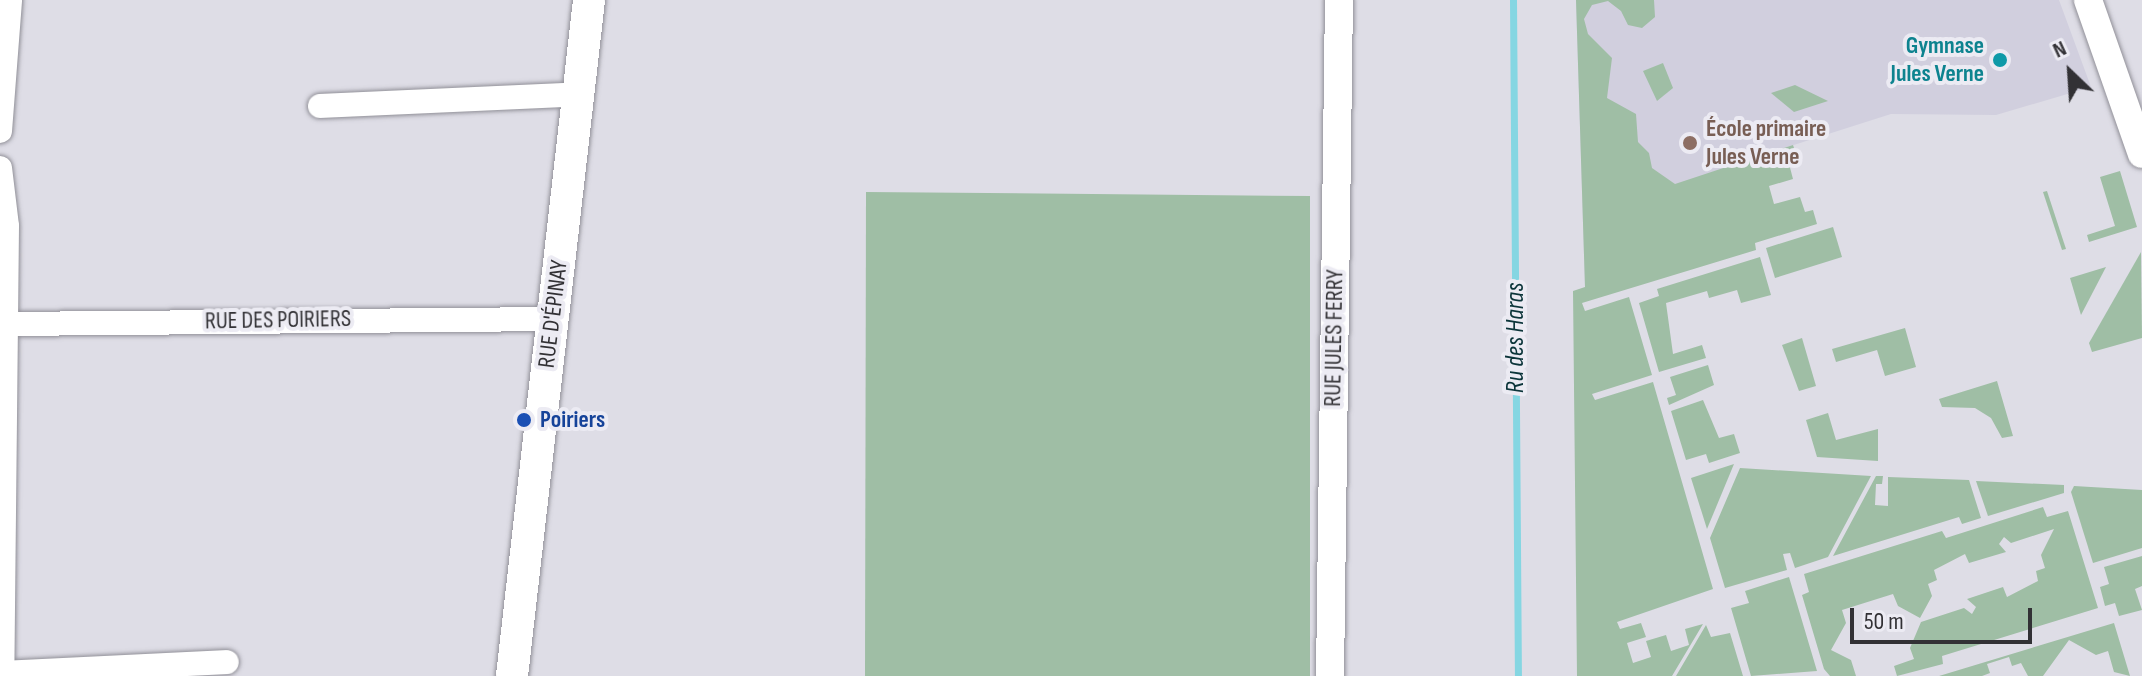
<!DOCTYPE html>
<html>
<head>
<meta charset="utf-8">
<style>
	body { margin:0 }
	#map { position:relative; width:2142px; height:676px; overflow:hidden; background:#dedde6; font-family:"Sofia Sans Condensed",sans-serif }
	div>[style] { position:absolute }
	.built>* { inset:0; background:#d1cfde }
	.green>* { inset:0; background:#9fbea5 }
	.stream>* { height:7px; margin:-3.5px; padding:0 3.5px; transform-origin:3.5px; border-radius:3.5px; background:#85d6e2 }
	.roads { filter:drop-shadow(0 0 2px #919098) drop-shadow(0 0 2px #919098) }
	.minor>* { height:24px; margin:-12px; padding:0 12px; transform-origin:12px; border-radius:12px; background:#fff }
	.tertiary>* { height:28px; margin:-14px; padding:0 14px; transform-origin:14px; border-radius:14px; background:#fff }
	.secondary>* { height:32px; margin:-16px; padding:0 16px; transform-origin:16px; border-radius:16px; background:#fff }
	.dots>* { width:22px; height:22px; translate:-50% -50%; box-sizing:border-box; border:4px solid #ecebf3; border-radius:50% }
	span { translate:-50% -50%; white-space:nowrap; text-align:center; line-height:1.15; -webkit-text-stroke:8px #ecebf3; paint-order:stroke }
	.culture-label { font-size:24px; color:#0d838f; font-weight:700 }
	.right { translate:-100% -50%; text-align:right }
	.education-label { font-size:24px; color:#785e54; font-weight:700 }
	.left { translate:0 -50%; text-align:left }
	.street-label { font-size:24px; color:#323135 }
	.transit-label { font-size:24px; color:#164399; font-weight:700 }
	.water-label { font-size:26px; color:#0c353a; font-style:italic }
	.north { position:absolute; left:2030px; top:32px; width:80px; height:80px; -webkit-text-stroke:6px #ecebf3; paint-order:stroke; rotate:335deg; font-size:22px; font-weight:700; line-height:32px; text-align:center; color:#323135 }
	.north::after { content:''; display:block; margin:auto; width:28px; height:36px; background:#323135; clip-path:polygon(50% 0,100% 100%,50% 72%,0 100%) }
	.scale { position:absolute; left:1850px; top:608px; width:182px; height:36px; box-sizing:border-box; border:4px solid #323135; border-top:0; padding-left:10px; font-size:24px; line-height:28px; white-space:nowrap; color:#323135; -webkit-text-stroke:6px #ecebf3; paint-order:stroke }
</style>
</head>
<body>
<div id="map">
	<div class="built">
		<i style="clip-path:polygon(1576px 0,2059px 0,2091px 87px,1996px 115px,1891px 114px,1762px 155px,1728px 220px,1585px 287px)"></i>
	</div>
	<div class="green">
		<i style="clip-path:polygon(1576px 0,1654px 0,1655px 17px,1642px 28px,1628px 25px,1621px 11px,1608px 1px,1592px 5px,1584px 19px,1588px 34px,1612px 58px,1607px 98px,1636px 114px,1638px 142px,1649px 153px,1652px 168px,1675px 184px,1793px 145px,1797px 157px,1788px 160px,1793px 179px,1769px 186px,1774px 204px,1800px 197px,1805px 212px,1813px 210px,1817px 224px,1755px 243px,1756px 250px,1582px 303px,1585px 311px,1629px 297px,1652px 375px,1592px 394px,1595px 400px,1653px 382px,1713px 589px,1617px 622px,1620px 629px,1641px 623px,1646px 637px,1627px 643px,1633px 663px,1651px 657px,1646px 641px,1666px 635px,1671px 651px,1689px 645px,1685px 629px,1703px 624px,1672px 676px,1577px 676px,1573px 291px,1585px 287px)"></i>
		<i style="clip-path:polygon(1663px 63px,1673px 88px,1657px 101px,1643px 71px)"></i>
		<i style="clip-path:polygon(1795px 85px,1828px 101px,1794px 112px,1771px 93px)"></i>
		<i style="clip-path:polygon(2120px 171px,2137px 227px,2089px 242px,2087px 235px,2115px 226px,2100px 177px)"></i>
		<i style="clip-path:polygon(2047px 191px,2066px 249px,2062px 250px,2043px 192px)"></i>
		<i style="clip-path:polygon(866px 192px,1310px 196px,1310px 676px,865px 676px)"></i>
		<i style="clip-path:polygon(1833px 227px,1842px 257px,1775px 278px,1766px 248px)"></i>
		<i style="clip-path:polygon(2141px 252px,2142px 338px,2092px 352px,2089px 343px)"></i>
		<i style="clip-path:polygon(1760px 257px,1771px 295px,1741px 303px,1737px 290px,1709px 298px,1707px 291px,1666px 303px,1673px 354px,1702px 345px,1706px 358px,1659px 372px,1639px 303px,1659px 296px,1657px 289px)"></i>
		<i style="clip-path:polygon(2106px 267px,2081px 315px,2070px 278px)"></i>
		<i style="clip-path:polygon(1905px 328px,1916px 367px,1885px 376px,1877px 350px,1836px 362px,1832px 349px)"></i>
		<i style="clip-path:polygon(1802px 338px,1816px 386px,1799px 391px,1782px 345px)"></i>
		<i style="clip-path:polygon(1708px 365px,1714px 385px,1669px 405px,1667px 398px,1676px 395px,1670px 377px)"></i>
		<i style="clip-path:polygon(1997px 381px,2013px 436px,2002px 438px,1991px 418px,1975px 408px,1942px 407px,1939px 399px)"></i>
		<i style="clip-path:polygon(1703px 400px,1719px 438px,1734px 434px,1740px 453px,1709px 463px,1706px 454px,1686px 460px,1671px 411px)"></i>
		<i style="clip-path:polygon(1828px 413px,1836px 440px,1878px 429px,1878px 461px,1817px 457px,1806px 420px)"></i>
		<i style="clip-path:polygon(1734px 464px,1707px 529px,1691px 478px)"></i>
		<i style="clip-path:polygon(1740px 468px,1871px 476px,1828px 557px,1795px 568px,1790px 553px,1783px 554px,1787px 570px,1725px 588px,1710px 538px)"></i>
		<i style="clip-path:polygon(1876px 476px,1883px 476px,1882px 484px,1876px 484px,1875px 505px,1888px 506px,1888px 477px,1969px 480px,1981px 518px,1962px 524px,1959px 517px,1833px 556px)"></i>
		<i style="clip-path:polygon(1976px 481px,2064px 485px,2064px 493px,1988px 516px)"></i>
		<i style="clip-path:polygon(2074px 486px,2142px 490px,2142px 548px,2093px 563px,2071px 492px)"></i>
		<i style="clip-path:polygon(2043px 507px,2047px 517px,2068px 511px,2098px 608px,1942px 656px,1943px 664px,1897px 676px,1894px 666px,1914px 659px,1910px 648px,1921px 622px,1964px 608px,1972px 614px,1976px 607px,1967px 599px,2003px 587px,2007px 597px,2038px 581px,2036px 571px,2045px 568px,2041px 555px,2054px 529px,2011px 543px,2004px 537px,1999px 544px,2006px 552px,1969px 563px,1965px 554px,1934px 570px,1937px 580px,1928px 584px,1932px 596px,1920px 618px,1898px 606px,1893px 594px,1842px 610px,1846px 623px,1831px 650px,1851px 660px,1856px 676px,1830px 676px,1824px 669px,1802px 595px,1809px 592px,1804px 574px,1942px 531px,1946px 538px)"></i>
		<i style="clip-path:polygon(2142px 556px,2142px 586px,2135px 589px,2142px 610px,2119px 616px,2115px 603px,2105px 606px,2100px 587px,2109px 584px,2104px 567px)"></i>
		<i style="clip-path:polygon(1789px 577px,1817px 671px,1751px 676px,1731px 608px,1749px 603px,1745px 591px)"></i>
		<i style="clip-path:polygon(2114px 623px,2130px 676px,2114px 672px,2108px 651px,2096px 655px,2069px 640px,2043px 676px,2028px 676px,2021px 663px,2012px 666px,2009px 657px,1987px 664px,1990px 673px,1982px 676px,1939px 676px)"></i>
		<i style="clip-path:polygon(1706px 625px,1711px 637px,1730px 633px,1743px 676px,1676px 676px)"></i>
	</div>
	<div class="stream">
		<i style="left:1513px;top:0;width:676px;rotate:89.58deg"></i>
	</div>
	<div class="roads">
		<div class="minor">
			<i style="left:320px;top:106px;width:260px;rotate:-2.6deg"></i>
			<i style="left:0;top:131px;width:131px;rotate:-85.6deg"></i>
			<i style="left:0;top:168px;width:58px;rotate:83.1deg"></i>
			<i style="left:7px;top:226px;width:450px;rotate:90.6deg"></i>
			<i style="left:5px;top:324px;width:547px;rotate:-0.52deg"></i>
			<i style="left:3px;top:673px;width:224px;rotate:-2.8deg"></i>
		</div>
		<div class="tertiary">
			<i style="left:2088px;top:0;width:163px;rotate:70.7deg"></i>
			<i style="left:1330px;top:676px;width:676px;rotate:-89.24deg"></i>
		</div>
		<div class="secondary">
			<i style="left:512px;top:676px;width:680px;rotate:-83.5deg"></i>
		</div>
	</div>
	<div class="dots">
		<i style="left:2000px;top:60px;background:#0f9aa8"></i>
		<i style="left:1690px;top:143px;background:#8d6e63"></i>
		<i style="left:524px;top:420px;background:#1a4fb4"></i>
	</div>
	<div class="culture-label">
		<span class="right" style="left:1984px;top:60px">Gymnase<br>Jules Verne</span>
	</div>
	<div class="education-label">
		<span class="left" style="left:1706px;top:143px">École primaire<br>Jules Verne</span>
	</div>
	<div class="street-label">
		<span style="left:553px;top:314px;rotate:-83deg">RUE D'ÉPINAY</span>
		<span style="left:278px;top:320px;rotate:-1deg">RUE DES POIRIERS</span>
		<span style="left:1334px;top:338px;rotate:-89deg">RUE JULES FERRY</span>
	</div>
	<div class="transit-label">
		<span class="left" style="left:540px;top:420px">Poiriers</span>
	</div>
	<div class="water-label">
		<span style="left:1516px;top:338px;rotate:-90deg">Ru des Haras</span>
	</div>
	<div class="north">N</div>
	<div class="scale">50 m</div>
</div>
</body>
</html>
